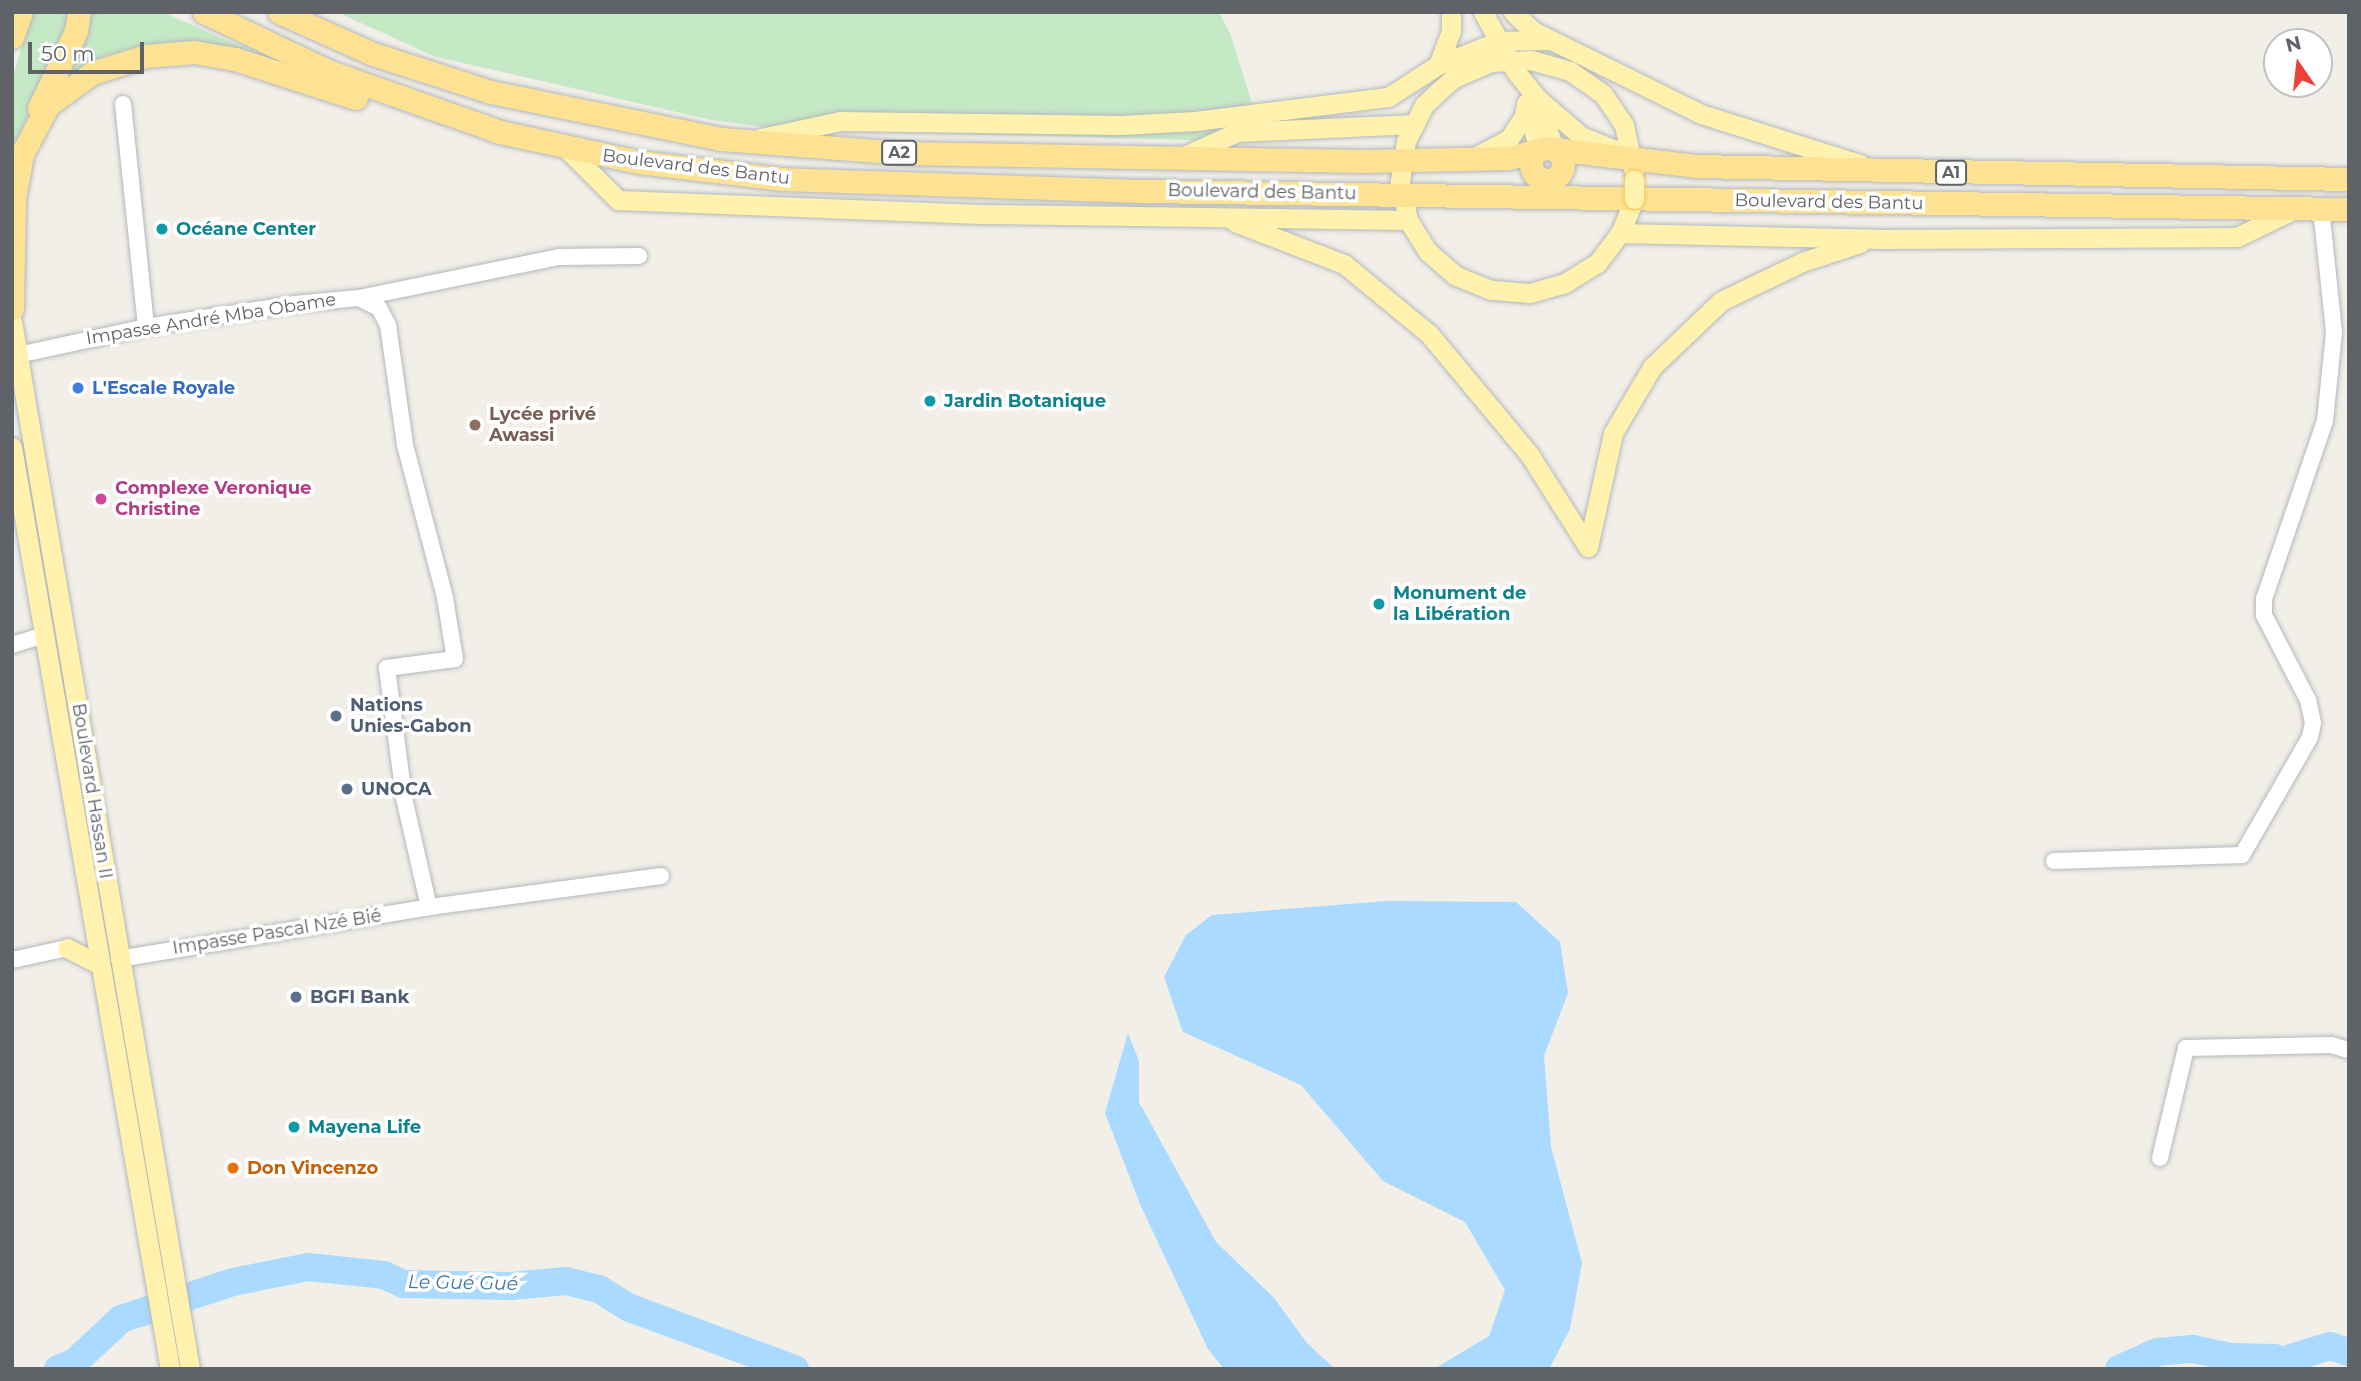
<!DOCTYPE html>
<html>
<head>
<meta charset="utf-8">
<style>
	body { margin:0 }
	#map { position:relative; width:2361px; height:1381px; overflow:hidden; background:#f1efe8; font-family:Montserrat,sans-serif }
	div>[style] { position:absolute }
	.green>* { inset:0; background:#c5e8c5 }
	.water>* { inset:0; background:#aadaff }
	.river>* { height:28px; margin:-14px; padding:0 14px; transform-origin:14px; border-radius:14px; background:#aadaff }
	.roads { filter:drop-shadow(0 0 2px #b5b8bc) drop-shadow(0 0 2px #b5b8bc) }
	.minor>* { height:16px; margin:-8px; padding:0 8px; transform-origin:8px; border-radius:8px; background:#fff }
	.major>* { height:19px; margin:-9.5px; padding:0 9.5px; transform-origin:9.5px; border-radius:9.5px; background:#fff2af }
	.highway>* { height:23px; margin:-11.5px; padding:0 11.5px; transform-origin:11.5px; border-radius:11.5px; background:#fde293 }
	.highway>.ring { margin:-11.5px; padding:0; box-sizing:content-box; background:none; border:23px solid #fde293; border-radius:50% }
	.bridges { filter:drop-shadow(0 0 2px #f2c960) drop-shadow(0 0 2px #f2c960) }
	.major-bridge>* { height:19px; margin:-9.5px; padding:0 9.5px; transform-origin:9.5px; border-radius:9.5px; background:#fff2af }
	.dots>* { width:19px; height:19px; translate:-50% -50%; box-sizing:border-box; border:4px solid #fff; border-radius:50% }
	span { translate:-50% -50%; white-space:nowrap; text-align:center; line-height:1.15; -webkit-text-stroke:7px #fff; paint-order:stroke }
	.shield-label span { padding:2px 5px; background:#fff; border:2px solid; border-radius:5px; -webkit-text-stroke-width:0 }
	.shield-label { font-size:16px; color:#5f6368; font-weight:700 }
	.street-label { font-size:18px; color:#5f6368 }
	.culture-label { font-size:18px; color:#0d838f; font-weight:700 }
	.left { translate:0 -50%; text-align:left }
	.shop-label { font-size:18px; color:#366cbe; font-weight:700 }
	.education-label { font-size:18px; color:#785e54; font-weight:700 }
	.hotel-label { font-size:18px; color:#b23c85; font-weight:700 }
	.service-label { font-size:18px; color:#4e5e75; font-weight:700 }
	.food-label { font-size:18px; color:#c56008; font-weight:700 }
	.water-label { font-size:19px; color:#4174aa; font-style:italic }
	.frame { position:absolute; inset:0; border:14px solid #5f6368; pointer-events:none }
	.north { position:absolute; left:2263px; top:28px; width:70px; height:70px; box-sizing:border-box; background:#fff; border:2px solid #bfc1c3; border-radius:50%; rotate:346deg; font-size:19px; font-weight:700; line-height:28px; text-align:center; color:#5f6368 }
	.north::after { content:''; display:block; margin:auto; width:24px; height:32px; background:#ea4335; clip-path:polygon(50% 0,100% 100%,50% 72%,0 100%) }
	.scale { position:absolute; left:28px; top:42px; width:116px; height:32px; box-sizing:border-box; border:4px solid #5f6368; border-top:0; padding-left:9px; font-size:21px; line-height:24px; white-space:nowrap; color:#5f6368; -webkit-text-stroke:5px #fff; paint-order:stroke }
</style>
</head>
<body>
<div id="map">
	<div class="green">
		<i style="clip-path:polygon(32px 12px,72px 12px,53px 65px,12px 149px,12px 80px)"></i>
		<i style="clip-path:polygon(87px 12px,163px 12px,255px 53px,223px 48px,133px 48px,101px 57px,59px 83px)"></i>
		<i style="clip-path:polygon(337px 12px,1219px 12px,1231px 36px,1264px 142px,780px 129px,712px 120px,433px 56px)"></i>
	</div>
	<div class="water">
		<i style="clip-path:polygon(1386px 901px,1516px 902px,1560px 942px,1568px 993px,1544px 1056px,1551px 1147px,1582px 1263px,1570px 1329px,1549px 1369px,1434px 1369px,1489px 1336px,1505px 1290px,1465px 1222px,1383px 1181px,1301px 1085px,1183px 1032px,1164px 977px,1186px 935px,1212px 915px)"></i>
		<i style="clip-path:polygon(1128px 1033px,1139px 1061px,1139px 1102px,1216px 1242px,1274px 1298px,1307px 1343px,1335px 1369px,1224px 1369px,1208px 1349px,1140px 1204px,1105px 1113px)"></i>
	</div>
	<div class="river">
		<i style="left:2291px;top:1358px;width:41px;rotate:-17.1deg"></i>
		<i style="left:2330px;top:1346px;width:20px;rotate:18deg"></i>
		<i style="left:58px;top:1369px;width:18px;rotate:-22deg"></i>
		<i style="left:75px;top:1362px;width:63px;rotate:-43.1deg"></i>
		<i style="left:121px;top:1319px;width:118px;rotate:-18.3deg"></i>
		<i style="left:233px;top:1282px;width:76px;rotate:-11.3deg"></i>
		<i style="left:308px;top:1267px;width:76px;rotate:6deg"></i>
		<i style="left:384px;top:1275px;width:21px;rotate:25deg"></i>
		<i style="left:403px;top:1284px;width:108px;rotate:1.1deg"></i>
		<i style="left:511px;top:1286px;width:55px;rotate:-5.2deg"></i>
		<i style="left:566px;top:1281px;width:34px;rotate:14deg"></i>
		<i style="left:599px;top:1289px;width:36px;rotate:32deg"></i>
		<i style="left:630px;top:1308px;width:176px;rotate:20.3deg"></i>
		<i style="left:2119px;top:1369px;width:42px;rotate:-24.1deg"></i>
		<i style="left:2157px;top:1352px;width:36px;rotate:-5deg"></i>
		<i style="left:2193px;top:1349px;width:38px;rotate:12deg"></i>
		<i style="left:2230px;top:1357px;width:45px;rotate:1.3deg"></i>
	</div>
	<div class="roads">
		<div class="minor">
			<i style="left:123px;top:104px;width:224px;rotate:84.1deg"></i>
			<i style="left:359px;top:298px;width:204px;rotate:-11.6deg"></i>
			<i style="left:559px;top:257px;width:80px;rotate:-0.7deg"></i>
			<i style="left:18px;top:355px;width:131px;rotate:-12.3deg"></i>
			<i style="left:146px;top:327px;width:151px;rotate:-8.8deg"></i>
			<i style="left:295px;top:304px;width:64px;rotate:-5.4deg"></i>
			<i style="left:359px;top:298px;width:22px;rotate:27deg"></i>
			<i style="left:379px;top:308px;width:19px;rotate:62deg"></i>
			<i style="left:388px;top:325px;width:121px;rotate:81.9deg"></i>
			<i style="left:405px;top:445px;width:158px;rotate:75.3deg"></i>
			<i style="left:445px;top:598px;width:62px;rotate:80.7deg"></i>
			<i style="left:455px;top:659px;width:69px;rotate:172.5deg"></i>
			<i style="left:387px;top:668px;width:131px;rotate:82.5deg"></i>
			<i style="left:404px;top:798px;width:112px;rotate:77.1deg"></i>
			<i style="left:429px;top:907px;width:234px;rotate:-7.6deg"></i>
			<i style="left:12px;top:645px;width:34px;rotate:-17deg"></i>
			<i style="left:2054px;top:861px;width:188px;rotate:-1.8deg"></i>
			<i style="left:2242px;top:855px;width:136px;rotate:-60deg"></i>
			<i style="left:2310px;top:737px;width:14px;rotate:-78deg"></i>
			<i style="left:2313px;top:723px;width:24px;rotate:-102deg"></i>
			<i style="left:2308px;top:700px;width:96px;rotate:-117.4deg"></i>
			<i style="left:2264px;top:615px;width:16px;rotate:-90deg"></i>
			<i style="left:2264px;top:599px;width:188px;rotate:-71.1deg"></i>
			<i style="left:2325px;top:421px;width:89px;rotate:-84.2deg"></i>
			<i style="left:2334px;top:332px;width:125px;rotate:-96deg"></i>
			<i style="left:119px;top:959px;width:321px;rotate:-9.5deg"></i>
			<i style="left:12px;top:960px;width:56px;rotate:-12.3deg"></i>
			<i style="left:2160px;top:1158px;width:113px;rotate:-76.7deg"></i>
			<i style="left:2186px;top:1048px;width:145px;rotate:-1.2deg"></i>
			<i style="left:2331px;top:1045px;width:19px;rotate:16deg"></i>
		</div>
		<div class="major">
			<i style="left:1483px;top:12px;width:68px;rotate:61.2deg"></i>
			<i style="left:1516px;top:72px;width:35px;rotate:51deg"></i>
			<i style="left:1538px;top:99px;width:52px;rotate:72.3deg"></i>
			<i style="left:1513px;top:12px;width:28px;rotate:44deg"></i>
			<i style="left:1533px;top:31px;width:187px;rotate:26.3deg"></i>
			<i style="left:1701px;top:114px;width:167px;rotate:17.5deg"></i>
			<i style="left:1438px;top:65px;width:66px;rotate:-21.5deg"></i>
			<i style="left:1499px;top:41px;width:49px;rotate:-1.2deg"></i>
			<i style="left:1538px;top:99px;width:57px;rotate:40.7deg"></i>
			<i style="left:1581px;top:136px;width:38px;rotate:22deg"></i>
			<i style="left:1526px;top:104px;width:48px;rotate:74.2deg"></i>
			<i style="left:761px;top:138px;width:81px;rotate:-12.1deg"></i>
			<i style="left:840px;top:121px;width:280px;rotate:0.8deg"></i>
			<i style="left:1120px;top:125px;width:75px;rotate:-3.1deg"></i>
			<i style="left:1195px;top:121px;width:194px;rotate:-7.1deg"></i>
			<i style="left:1388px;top:97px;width:59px;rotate:-32.6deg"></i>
			<i style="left:1438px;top:65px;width:36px;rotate:-69deg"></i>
			<i style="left:1451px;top:31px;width:19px;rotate:-90deg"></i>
			<i style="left:566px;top:148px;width:74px;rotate:45deg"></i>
			<i style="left:618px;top:200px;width:369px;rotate:2.2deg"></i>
			<i style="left:987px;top:214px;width:421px;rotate:0.8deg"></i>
			<i style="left:1475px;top:157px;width:38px;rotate:-28deg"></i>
			<i style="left:1509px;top:139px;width:27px;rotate:-57deg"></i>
			<i style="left:1524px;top:116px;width:13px;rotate:-81deg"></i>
			<i style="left:1180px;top:158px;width:63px;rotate:-24.5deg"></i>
			<i style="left:1237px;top:132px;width:178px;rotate:-2.6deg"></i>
			<i style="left:1634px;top:199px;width:37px;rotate:112deg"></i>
			<i style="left:1620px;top:233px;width:38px;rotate:127deg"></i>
			<i style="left:1597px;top:263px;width:38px;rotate:148deg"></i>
			<i style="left:1565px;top:283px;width:37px;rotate:164deg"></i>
			<i style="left:1529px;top:293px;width:38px;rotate:-175deg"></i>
			<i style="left:1491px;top:290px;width:38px;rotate:-158deg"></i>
			<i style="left:1456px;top:276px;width:37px;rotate:-139deg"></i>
			<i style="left:1428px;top:252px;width:38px;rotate:-122deg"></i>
			<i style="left:1408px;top:220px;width:40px;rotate:-102deg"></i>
			<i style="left:1400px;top:181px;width:40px;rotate:-81.5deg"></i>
			<i style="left:1406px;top:141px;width:40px;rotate:-63.4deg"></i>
			<i style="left:1424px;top:105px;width:22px;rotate:-43deg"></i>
			<i style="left:1440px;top:90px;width:18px;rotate:-41deg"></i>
			<i style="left:1454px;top:78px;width:40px;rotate:-23.4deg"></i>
			<i style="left:1491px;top:62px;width:40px;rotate:-2.9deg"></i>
			<i style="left:1531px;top:60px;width:41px;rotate:15.8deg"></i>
			<i style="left:1570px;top:71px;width:40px;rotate:34.9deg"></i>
			<i style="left:1603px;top:94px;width:37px;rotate:56deg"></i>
			<i style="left:1624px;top:125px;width:48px;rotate:78deg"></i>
			<i style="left:1235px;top:222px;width:117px;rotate:21.1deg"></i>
			<i style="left:1344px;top:264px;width:110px;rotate:39.5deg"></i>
			<i style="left:1429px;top:334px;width:156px;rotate:50.2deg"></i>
			<i style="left:1529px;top:454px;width:110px;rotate:57.6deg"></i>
			<i style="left:1620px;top:233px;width:256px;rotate:1.3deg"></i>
			<i style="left:1876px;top:239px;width:361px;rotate:-0.3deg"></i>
			<i style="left:2237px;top:237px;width:64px;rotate:-25.8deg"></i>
			<i style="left:12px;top:321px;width:1063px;rotate:80.36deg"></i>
			<i style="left:12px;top:447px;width:935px;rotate:80.28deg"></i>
			<i style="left:1588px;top:547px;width:117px;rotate:-77.6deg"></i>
			<i style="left:1613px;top:433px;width:77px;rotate:-59.4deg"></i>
			<i style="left:1652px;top:367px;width:95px;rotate:-43.7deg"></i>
			<i style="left:1721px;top:301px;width:90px;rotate:-25.7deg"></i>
			<i style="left:1802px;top:262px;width:61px;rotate:-18.1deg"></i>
			<i style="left:67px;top:948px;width:36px;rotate:27deg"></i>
		</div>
		<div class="highway">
			<i style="left:204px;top:12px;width:140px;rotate:25.5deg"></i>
			<i style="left:330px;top:72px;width:180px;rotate:19.4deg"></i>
			<i style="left:500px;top:132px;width:142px;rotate:12.2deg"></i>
			<i style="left:639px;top:162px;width:143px;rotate:6.8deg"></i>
			<i style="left:781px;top:179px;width:364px;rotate:1.9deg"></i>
			<i style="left:1145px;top:191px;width:1204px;rotate:0.86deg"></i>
			<i style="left:279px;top:12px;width:103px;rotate:24.1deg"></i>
			<i style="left:373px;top:54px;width:124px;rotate:17.9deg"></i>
			<i style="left:491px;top:92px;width:235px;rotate:11.5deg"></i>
			<i style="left:721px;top:139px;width:184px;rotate:4.4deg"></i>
			<i style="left:904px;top:153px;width:460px;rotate:1deg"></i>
			<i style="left:1364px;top:161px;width:145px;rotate:-1.2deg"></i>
			<i style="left:1509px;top:158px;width:31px;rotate:-15deg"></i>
			<i style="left:12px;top:37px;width:27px;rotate:-70deg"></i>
			<i style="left:39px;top:108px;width:85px;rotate:-64.3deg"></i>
			<i style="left:76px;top:31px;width:19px;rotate:-81deg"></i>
			<i class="ring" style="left:1531px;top:148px;width:9px;height:9px"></i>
			<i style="left:1554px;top:149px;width:143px;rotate:6.8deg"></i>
			<i style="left:1696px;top:166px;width:653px;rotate:1.14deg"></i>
			<i style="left:12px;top:308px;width:109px;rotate:-88.9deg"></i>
			<i style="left:14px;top:199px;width:46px;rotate:-79.9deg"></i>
			<i style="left:22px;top:154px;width:55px;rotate:-62deg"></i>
			<i style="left:48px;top:105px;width:54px;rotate:-36deg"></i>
			<i style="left:92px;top:73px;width:57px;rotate:-17.5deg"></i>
			<i style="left:146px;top:56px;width:48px;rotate:-4.8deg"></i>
			<i style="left:194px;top:52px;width:42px;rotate:9.7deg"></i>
			<i style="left:235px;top:59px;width:127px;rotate:17.9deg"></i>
		</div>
	</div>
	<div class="bridges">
		<div class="major-bridge">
			<i style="left:1634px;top:199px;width:19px;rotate:-90deg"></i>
		</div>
	</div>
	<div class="dots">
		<i style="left:162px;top:229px;background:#0f9aa8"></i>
		<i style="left:78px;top:388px;background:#3f7fe0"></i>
		<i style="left:930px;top:401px;background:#0f9aa8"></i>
		<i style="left:475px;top:425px;background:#8d6e63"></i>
		<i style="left:101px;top:499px;background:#d1479c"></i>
		<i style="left:1379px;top:604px;background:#0f9aa8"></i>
		<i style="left:336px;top:716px;background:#5c6f8a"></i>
		<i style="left:347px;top:789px;background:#5c6f8a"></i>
		<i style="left:296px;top:997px;background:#5c6f8a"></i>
		<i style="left:294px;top:1127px;background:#0f9aa8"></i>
		<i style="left:233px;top:1168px;background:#e8710a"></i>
	</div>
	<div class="shield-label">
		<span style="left:899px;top:153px">A2</span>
		<span style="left:1951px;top:173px">A1</span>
	</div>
	<div class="street-label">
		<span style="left:696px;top:167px;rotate:7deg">Boulevard des Bantu</span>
		<span style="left:1262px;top:192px;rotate:1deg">Boulevard des Bantu</span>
		<span style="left:1829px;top:202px;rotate:1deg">Boulevard des Bantu</span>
		<span style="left:211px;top:319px;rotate:-9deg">Impasse André Mba Obame</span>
		<span style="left:92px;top:791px;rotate:81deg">Boulevard Hassan II</span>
		<span style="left:277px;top:932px;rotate:-9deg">Impasse Pascal Nzé Bié</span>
	</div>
	<div class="culture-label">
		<span class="left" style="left:176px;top:229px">Océane Center</span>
		<span class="left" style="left:944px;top:401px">Jardin Botanique</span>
		<span class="left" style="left:1393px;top:604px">Monument de<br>la Libération</span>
		<span class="left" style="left:308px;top:1127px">Mayena Life</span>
	</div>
	<div class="shop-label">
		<span class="left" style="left:92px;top:388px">L'Escale Royale</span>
	</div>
	<div class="education-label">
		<span class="left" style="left:489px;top:425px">Lycée privé<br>Awassi</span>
	</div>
	<div class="hotel-label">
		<span class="left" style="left:115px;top:499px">Complexe Veronique<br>Christine</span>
	</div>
	<div class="service-label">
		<span class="left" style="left:350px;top:716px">Nations<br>Unies-Gabon</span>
		<span class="left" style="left:361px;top:789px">UNOCA</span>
		<span class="left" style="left:310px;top:997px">BGFI Bank</span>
	</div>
	<div class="food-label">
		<span class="left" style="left:247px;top:1168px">Don Vincenzo</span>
	</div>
	<div class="water-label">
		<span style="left:463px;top:1283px;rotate:1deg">Le Gué Gué</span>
	</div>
	<div class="frame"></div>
	<div class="north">N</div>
	<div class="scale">50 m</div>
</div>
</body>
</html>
